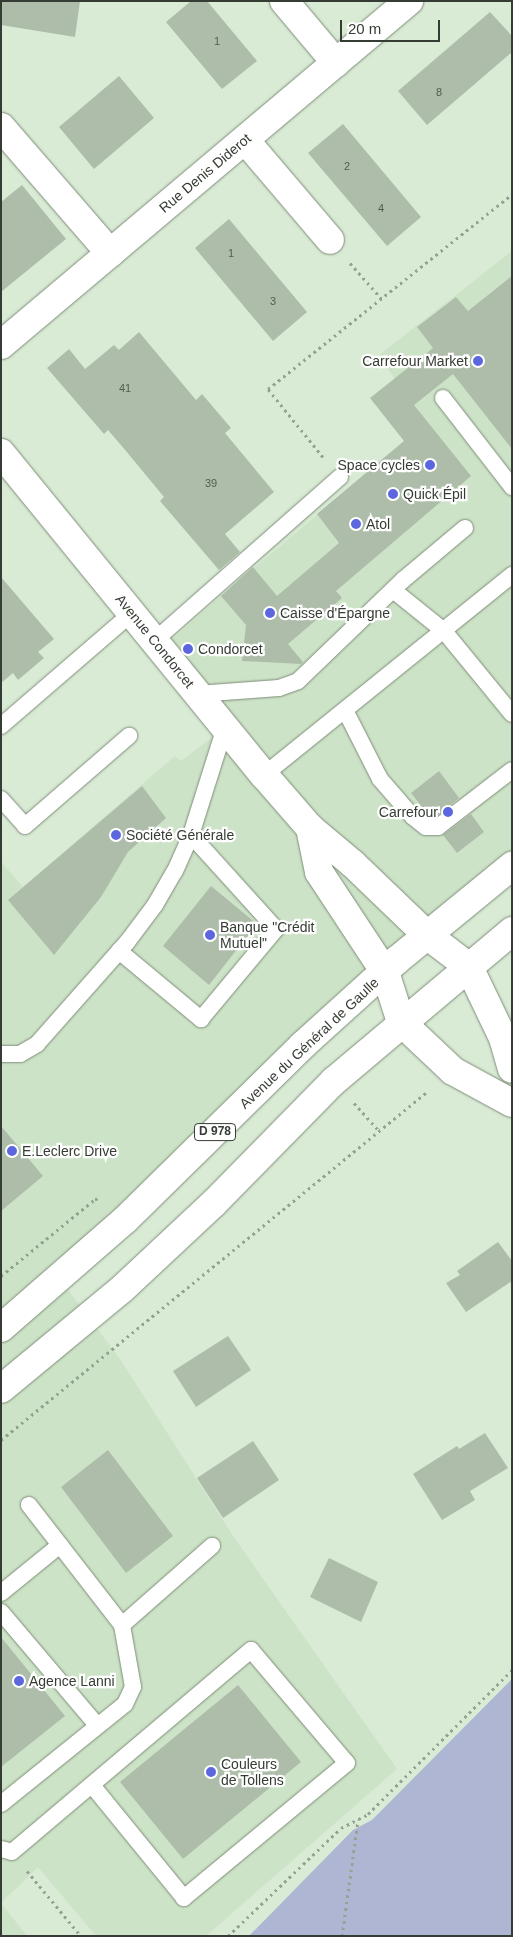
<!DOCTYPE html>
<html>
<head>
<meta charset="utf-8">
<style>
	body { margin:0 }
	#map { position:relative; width:513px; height:1937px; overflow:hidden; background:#d9ead5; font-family:Helvetica,sans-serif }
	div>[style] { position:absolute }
	.built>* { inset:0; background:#cde3c7 }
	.green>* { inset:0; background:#afb6d3 }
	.building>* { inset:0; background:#adbda9 }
	.path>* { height:3px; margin-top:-1.5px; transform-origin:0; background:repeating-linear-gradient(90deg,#95a292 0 2.5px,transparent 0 6.5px) }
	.roads { filter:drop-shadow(0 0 1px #7e8d79) drop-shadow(0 0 1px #7e8d79) }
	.lane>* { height:16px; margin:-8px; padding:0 8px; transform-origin:8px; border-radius:8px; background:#fff }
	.street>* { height:28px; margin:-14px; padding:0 14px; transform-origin:14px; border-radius:14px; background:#fff }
	.secondary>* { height:28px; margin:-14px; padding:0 14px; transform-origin:14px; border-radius:14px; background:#fff }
	.primary>* { height:28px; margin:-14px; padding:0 14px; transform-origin:14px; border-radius:14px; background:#fff }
	.dots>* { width:14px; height:14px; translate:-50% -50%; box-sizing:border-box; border:2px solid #fff; border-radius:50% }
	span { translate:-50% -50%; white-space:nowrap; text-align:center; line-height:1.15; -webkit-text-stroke:4.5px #fff; paint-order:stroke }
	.number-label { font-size:11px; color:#535c50 }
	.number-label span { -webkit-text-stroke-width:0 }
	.shield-label span { padding:1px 4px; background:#fff; border:1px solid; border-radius:4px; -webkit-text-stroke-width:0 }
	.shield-label { font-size:12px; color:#353c33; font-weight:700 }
	.street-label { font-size:14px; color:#353c33 }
	.poi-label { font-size:14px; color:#353c33 }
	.right { translate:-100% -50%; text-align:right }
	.left { translate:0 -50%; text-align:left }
	.frame { position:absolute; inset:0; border:2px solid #353c33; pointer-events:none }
	.scale { position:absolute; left:340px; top:20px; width:100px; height:22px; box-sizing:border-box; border:2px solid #353c33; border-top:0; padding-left:6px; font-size:15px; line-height:18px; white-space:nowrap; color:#353c33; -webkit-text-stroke:4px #fff; paint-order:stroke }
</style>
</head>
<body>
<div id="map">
	<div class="built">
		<i style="clip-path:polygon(512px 251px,512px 866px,59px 1278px,120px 1359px,235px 1539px,397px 1769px,206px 1936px,96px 1936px,38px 1867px,1px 1903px,27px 1936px,1px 1936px,1px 862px,23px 887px,175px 756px,181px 761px,224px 728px,161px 649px,221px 596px,427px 422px,378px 356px)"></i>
	</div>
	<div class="green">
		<i style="clip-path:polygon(512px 1679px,512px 1936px,249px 1936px,353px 1830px,372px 1820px)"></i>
	</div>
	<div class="building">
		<i style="clip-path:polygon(1px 1px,80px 1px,75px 37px,1px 25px)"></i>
		<i style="clip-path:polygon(191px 1px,207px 1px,257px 61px,222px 89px,166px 22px)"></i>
		<i style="clip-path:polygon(490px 12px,512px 36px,512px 52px,427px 125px,398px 91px)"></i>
		<i style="clip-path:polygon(119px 76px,154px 118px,94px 169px,59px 127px)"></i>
		<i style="clip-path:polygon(343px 124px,421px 217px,387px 246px,308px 153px)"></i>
		<i style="clip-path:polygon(22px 185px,66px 239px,1px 292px,1px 202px)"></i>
		<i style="clip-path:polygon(229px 219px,307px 312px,273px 341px,195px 248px)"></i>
		<i style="clip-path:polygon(512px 276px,512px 449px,453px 374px,414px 405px,471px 476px,336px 591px,342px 598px,288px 644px,303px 662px,301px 664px,242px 661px,246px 625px,221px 596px,253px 567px,277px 596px,339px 543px,317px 514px,404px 441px,370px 398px,433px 348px,417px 327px,456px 297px,468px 311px)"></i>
		<i style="clip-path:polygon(139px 332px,196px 400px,202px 394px,231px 428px,225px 433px,274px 492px,225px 534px,240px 552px,219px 570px,160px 501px,164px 497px,126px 451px,108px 430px,104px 434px,47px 368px,69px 349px,85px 369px,114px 345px,119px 350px)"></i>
		<i style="clip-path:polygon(1px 577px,54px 639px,38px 652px,44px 658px,18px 680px,13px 673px,1px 683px)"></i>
		<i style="clip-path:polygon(439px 771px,459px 798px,435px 817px,430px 817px,411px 793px)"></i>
		<i style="clip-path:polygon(142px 786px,166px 818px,128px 852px,101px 897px,54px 955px,8px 900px)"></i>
		<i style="clip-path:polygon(471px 814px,484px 832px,457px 853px,443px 835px)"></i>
		<i style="clip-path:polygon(211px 886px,257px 924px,209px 985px,163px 946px)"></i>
		<i style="clip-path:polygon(1px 1126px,43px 1176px,1px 1211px)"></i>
		<i style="clip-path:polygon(498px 1242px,512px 1261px,512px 1281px,466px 1312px,446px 1283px,460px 1275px,457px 1271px)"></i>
		<i style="clip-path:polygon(228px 1336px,251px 1370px,196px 1407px,173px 1371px)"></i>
		<i style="clip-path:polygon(485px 1433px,508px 1468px,470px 1491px,475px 1500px,442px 1520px,413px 1474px,457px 1446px,459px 1449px)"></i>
		<i style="clip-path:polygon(253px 1441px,279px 1480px,223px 1518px,197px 1478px)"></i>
		<i style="clip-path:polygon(108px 1450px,173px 1536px,126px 1573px,61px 1487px)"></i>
		<i style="clip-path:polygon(329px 1558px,378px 1582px,361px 1622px,310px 1597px)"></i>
		<i style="clip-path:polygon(1px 1637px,65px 1716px,1px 1767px)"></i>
		<i style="clip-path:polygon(238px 1685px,301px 1762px,183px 1859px,120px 1782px)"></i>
	</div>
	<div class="path">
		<i style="left:350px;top:263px;width:47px;rotate:48.5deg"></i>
		<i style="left:323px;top:457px;width:87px;rotate:-129deg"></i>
		<i style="left:268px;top:389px;width:312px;rotate:-38.6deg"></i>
		<i style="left:354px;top:1103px;width:38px;rotate:48deg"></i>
		<i style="left:1px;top:1276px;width:122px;rotate:-39.3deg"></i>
		<i style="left:95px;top:1199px;width:6px;rotate:-9deg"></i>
		<i style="left:1px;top:1440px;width:551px;rotate:-39.26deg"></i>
		<i style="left:27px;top:1871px;width:85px;rotate:50.3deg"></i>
		<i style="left:228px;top:1936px;width:156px;rotate:-43.7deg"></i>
		<i style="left:341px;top:1828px;width:30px;rotate:-27deg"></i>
		<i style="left:368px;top:1814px;width:204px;rotate:-45deg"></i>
		<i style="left:342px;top:1936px;width:117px;rotate:-82.1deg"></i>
	</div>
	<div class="roads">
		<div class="lane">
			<i style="left:443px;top:398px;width:113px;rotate:52.2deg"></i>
			<i style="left:393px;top:590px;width:65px;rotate:38.8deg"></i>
			<i style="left:444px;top:631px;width:107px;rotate:50.7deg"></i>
			<i style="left:154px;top:641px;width:248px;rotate:-41.4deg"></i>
			<i style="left:197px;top:694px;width:82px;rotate:-4.2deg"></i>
			<i style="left:279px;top:688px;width:20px;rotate:-20deg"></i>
			<i style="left:298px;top:681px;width:146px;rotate:-43.9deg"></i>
			<i style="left:403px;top:580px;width:81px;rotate:-40deg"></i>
			<i style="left:345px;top:710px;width:77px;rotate:63.1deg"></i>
			<i style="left:380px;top:779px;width:50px;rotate:49deg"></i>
			<i style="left:413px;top:817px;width:16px;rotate:38deg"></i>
			<i style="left:426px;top:827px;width:12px"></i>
			<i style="left:438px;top:827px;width:93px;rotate:-37.6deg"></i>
			<i style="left:1px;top:726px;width:173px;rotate:-40.8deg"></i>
			<i style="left:264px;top:775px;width:319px;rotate:-38.9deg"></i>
			<i style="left:1px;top:799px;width:36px;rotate:48deg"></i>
			<i style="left:25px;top:826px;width:138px;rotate:-40.9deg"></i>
			<i style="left:119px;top:951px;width:107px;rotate:39.7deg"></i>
			<i style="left:201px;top:1019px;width:117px;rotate:-50.2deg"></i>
			<i style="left:276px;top:929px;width:127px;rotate:-132.1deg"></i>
			<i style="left:1px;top:1054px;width:19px"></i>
			<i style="left:20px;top:1054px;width:20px;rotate:-30deg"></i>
			<i style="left:37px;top:1044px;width:137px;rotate:-48.5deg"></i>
			<i style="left:128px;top:941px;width:45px;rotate:-53.1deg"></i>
			<i style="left:155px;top:905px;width:39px;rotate:-60deg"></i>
			<i style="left:175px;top:871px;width:39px;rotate:-66deg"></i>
			<i style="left:191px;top:835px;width:113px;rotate:-72.5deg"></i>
			<i style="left:1px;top:1593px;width:76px;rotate:-39.1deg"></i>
			<i style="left:1px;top:1612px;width:148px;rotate:49.7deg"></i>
			<i style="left:122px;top:1625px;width:120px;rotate:-41.3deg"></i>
			<i style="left:1px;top:1804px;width:159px;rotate:-38.9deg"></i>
			<i style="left:125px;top:1704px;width:19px;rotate:-65deg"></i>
			<i style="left:133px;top:1687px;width:63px;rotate:-100.1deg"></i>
			<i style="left:122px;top:1625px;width:152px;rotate:-127.8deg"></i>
			<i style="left:1px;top:1849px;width:11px;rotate:15deg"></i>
			<i style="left:12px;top:1852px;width:313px;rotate:-40.2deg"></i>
			<i style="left:251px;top:1650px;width:148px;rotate:49.7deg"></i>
			<i style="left:347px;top:1763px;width:212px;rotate:140.4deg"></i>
			<i style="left:184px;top:1898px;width:146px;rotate:-129.2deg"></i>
		</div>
		<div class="street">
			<i style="left:284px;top:1px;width:81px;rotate:50deg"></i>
			<i style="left:1px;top:127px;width:167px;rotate:49.1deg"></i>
			<i style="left:245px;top:140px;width:131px;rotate:49.6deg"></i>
			<i style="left:1px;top:345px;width:534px;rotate:-40.14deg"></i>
			<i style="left:1px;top:453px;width:416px;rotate:50.8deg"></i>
			<i style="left:264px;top:775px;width:70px;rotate:49deg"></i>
			<i style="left:310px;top:828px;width:56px;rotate:39.9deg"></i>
			<i style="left:353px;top:864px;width:103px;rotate:43.8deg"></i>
			<i style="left:427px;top:935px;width:53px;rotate:37.3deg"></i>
			<i style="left:310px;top:828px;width:45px;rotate:78.4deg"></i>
			<i style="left:319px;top:872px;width:120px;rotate:56.6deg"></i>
			<i style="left:385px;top:972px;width:52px;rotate:72.3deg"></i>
		</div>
		<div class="secondary">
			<i style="left:469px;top:967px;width:79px;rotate:64.4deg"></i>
			<i style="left:503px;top:1038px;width:32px;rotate:74deg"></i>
			<i style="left:401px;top:1022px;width:71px;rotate:43.3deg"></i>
			<i style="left:453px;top:1071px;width:67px;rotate:28.5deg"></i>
		</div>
		<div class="primary">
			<i style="left:1px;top:1328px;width:164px;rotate:-41.1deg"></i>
			<i style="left:125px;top:1220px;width:250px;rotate:-44.5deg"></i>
			<i style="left:303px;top:1045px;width:127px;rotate:-42.1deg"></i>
			<i style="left:397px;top:960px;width:149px;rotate:-39.3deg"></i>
			<i style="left:1px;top:1389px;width:157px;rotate:-39.6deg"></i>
			<i style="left:122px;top:1289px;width:126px;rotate:-43.1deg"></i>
			<i style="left:214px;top:1203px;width:171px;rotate:-45.5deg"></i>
			<i style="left:334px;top:1081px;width:233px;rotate:-40.1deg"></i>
		</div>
	</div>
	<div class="dots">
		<i style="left:478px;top:361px;background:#5c67df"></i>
		<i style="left:430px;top:465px;background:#5c67df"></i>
		<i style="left:393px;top:494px;background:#5c67df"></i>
		<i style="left:356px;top:524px;background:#5c67df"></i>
		<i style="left:270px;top:613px;background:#5c67df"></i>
		<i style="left:188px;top:649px;background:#5c67df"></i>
		<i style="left:448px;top:812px;background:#5c67df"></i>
		<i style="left:116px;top:835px;background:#5c67df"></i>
		<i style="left:210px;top:935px;background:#5c67df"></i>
		<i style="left:12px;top:1151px;background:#5c67df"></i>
		<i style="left:19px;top:1681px;background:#5c67df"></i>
		<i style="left:211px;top:1772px;background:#5c67df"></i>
	</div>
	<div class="number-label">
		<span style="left:217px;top:41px">1</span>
		<span style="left:439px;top:92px">8</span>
		<span style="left:347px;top:166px">2</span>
		<span style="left:381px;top:208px">4</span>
		<span style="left:231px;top:253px">1</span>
		<span style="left:273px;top:301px">3</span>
		<span style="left:125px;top:388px">41</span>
		<span style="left:211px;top:483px">39</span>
	</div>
	<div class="shield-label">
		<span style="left:215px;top:1132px">D 978</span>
	</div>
	<div class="street-label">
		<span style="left:205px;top:173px;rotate:-40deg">Rue Denis Diderot</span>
		<span style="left:155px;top:641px;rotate:51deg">Avenue Condorcet</span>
		<span style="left:309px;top:1043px;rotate:-43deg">Avenue du Général de Gaulle</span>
	</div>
	<div class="poi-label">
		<span class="right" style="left:468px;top:361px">Carrefour Market</span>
		<span class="right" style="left:420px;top:465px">Space cycles</span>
		<span class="left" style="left:403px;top:494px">Quick Épil</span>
		<span class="left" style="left:366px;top:524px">Atol</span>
		<span class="left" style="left:280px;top:613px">Caisse d'Épargne</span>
		<span class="left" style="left:198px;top:649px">Condorcet</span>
		<span class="right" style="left:438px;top:812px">Carrefour</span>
		<span class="left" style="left:126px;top:835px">Société Générale</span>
		<span class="left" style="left:220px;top:935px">Banque "Crédit<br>Mutuel"</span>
		<span class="left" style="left:22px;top:1151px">E.Leclerc Drive</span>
		<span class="left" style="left:29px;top:1681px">Agence Lanni</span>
		<span class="left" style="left:221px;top:1772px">Couleurs<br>de Tollens</span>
	</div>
	<div class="frame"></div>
	<div class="scale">20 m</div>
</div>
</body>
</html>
